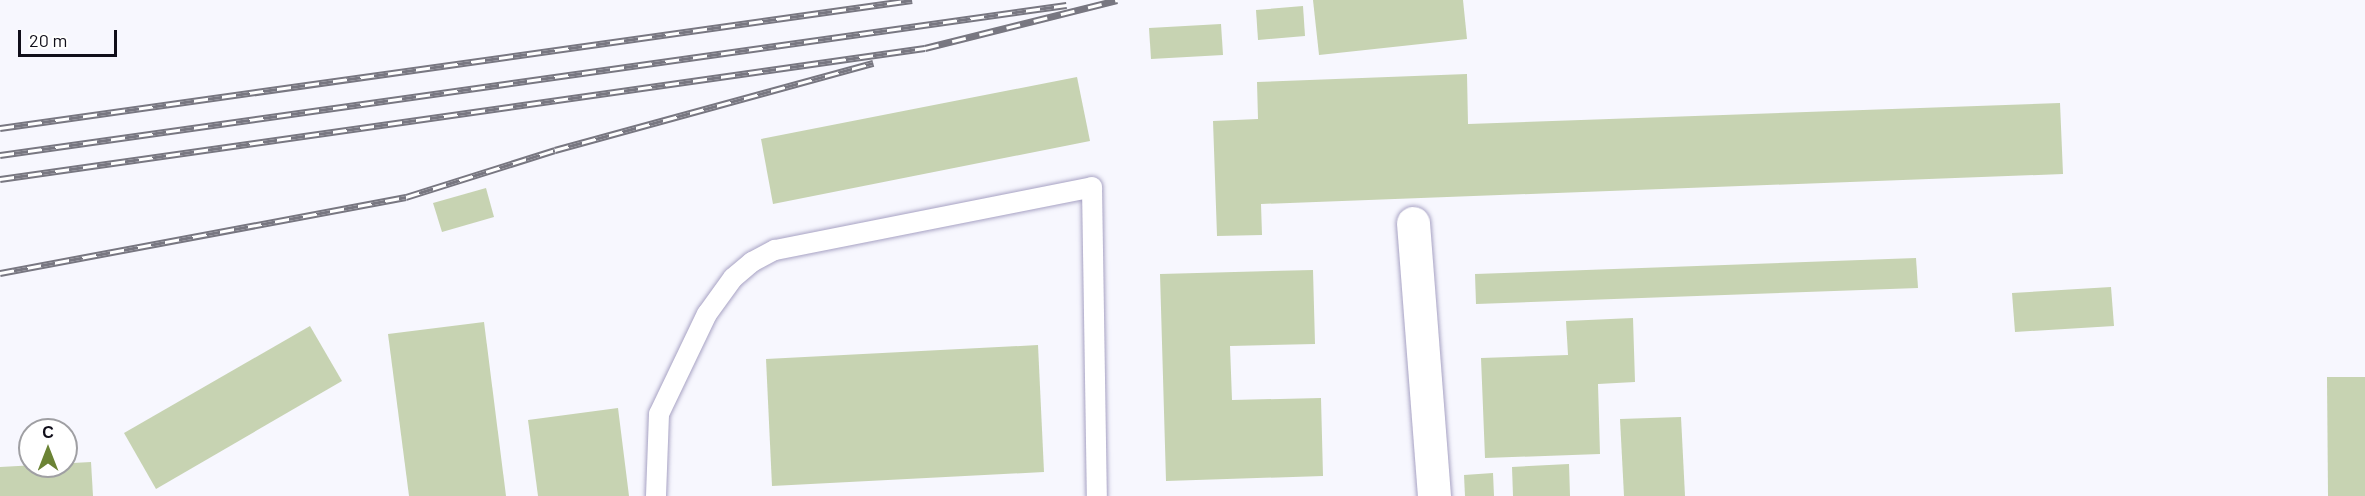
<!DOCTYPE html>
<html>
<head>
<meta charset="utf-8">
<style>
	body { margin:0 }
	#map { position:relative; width:2365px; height:496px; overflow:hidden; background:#f7f7fe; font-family:Barlow,sans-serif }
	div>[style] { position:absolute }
	.building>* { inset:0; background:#c7d3b2 }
	.roads { filter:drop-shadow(0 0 2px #a7a2c3) drop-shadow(0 0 2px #a7a2c3) }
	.lane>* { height:20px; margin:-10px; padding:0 10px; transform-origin:10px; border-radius:10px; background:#fff }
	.street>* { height:33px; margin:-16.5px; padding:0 16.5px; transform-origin:16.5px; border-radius:16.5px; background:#fff }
	.rail>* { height:7px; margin-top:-3.5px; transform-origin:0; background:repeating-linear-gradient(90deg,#fff 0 14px,#787781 0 28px); box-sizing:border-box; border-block:2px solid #787781 }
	span { translate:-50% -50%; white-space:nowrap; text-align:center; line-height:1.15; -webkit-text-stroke:6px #fff; paint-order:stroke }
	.north { position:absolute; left:18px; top:418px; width:60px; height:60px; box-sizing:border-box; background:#fff; border:2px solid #9f9fa3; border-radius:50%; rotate:0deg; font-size:16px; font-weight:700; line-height:24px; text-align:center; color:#100e1a }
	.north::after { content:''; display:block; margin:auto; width:21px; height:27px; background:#6b8335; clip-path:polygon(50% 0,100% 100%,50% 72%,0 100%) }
	.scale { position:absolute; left:18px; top:30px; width:99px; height:27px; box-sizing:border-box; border:3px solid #100e1a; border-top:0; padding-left:8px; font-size:18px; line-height:21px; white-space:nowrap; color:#100e1a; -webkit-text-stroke:4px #fff; paint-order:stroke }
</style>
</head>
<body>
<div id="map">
	<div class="building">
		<i style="clip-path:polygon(1313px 0,1463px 0,1467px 39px,1319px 55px)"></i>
		<i style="clip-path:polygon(1303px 6px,1305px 36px,1258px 40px,1256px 10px)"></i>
		<i style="clip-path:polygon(1221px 24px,1223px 55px,1151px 59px,1149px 28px)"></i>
		<i style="clip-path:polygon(1467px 74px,1468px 124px,2060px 103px,2063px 174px,1261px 204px,1262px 235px,1217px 236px,1213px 121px,1258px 119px,1257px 82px)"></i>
		<i style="clip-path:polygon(1077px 77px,1090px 141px,773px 204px,761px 139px)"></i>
		<i style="clip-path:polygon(486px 188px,494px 217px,442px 232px,433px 203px)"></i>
		<i style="clip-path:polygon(1916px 258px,1918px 288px,1476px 304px,1475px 274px)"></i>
		<i style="clip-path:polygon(1313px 270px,1315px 344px,1230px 346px,1232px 400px,1321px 398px,1323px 476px,1166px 481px,1160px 274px)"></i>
		<i style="clip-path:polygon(2111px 287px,2114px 326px,2015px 332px,2012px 293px)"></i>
		<i style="clip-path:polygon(1633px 318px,1635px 382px,1598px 384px,1600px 454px,1485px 458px,1481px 358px,1568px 355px,1566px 321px)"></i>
		<i style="clip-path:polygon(484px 322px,506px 496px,409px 496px,388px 334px)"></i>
		<i style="clip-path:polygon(310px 326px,342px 381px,156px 489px,124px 433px)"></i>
		<i style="clip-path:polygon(1038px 345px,1044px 472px,772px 486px,766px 359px)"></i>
		<i style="clip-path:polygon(2327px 377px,2365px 377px,2365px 496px,2328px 496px)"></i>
		<i style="clip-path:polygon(618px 408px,629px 496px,538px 496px,528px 420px)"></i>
		<i style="clip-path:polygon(1681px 417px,1685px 496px,1624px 496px,1620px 419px)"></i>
		<i style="clip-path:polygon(91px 462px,93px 496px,0 496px,0 467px)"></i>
		<i style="clip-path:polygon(1569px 464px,1570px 496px,1513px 496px,1512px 467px)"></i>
		<i style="clip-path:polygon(1493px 473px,1494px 496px,1465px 496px,1464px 475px)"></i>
	</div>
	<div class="roads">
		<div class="lane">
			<i style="left:656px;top:496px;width:82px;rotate:-87.9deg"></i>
			<i style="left:659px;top:414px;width:111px;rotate:-64.4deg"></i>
			<i style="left:707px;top:314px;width:44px;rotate:-54.2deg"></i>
			<i style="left:733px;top:278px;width:25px;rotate:-40deg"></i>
			<i style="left:752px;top:262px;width:26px;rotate:-28deg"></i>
			<i style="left:775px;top:250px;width:323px;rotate:-11.2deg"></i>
			<i style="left:1092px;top:187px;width:309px;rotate:89.1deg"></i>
		</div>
		<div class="street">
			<i style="left:1413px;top:223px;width:274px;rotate:85.6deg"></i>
		</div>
	</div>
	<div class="rail">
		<i style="left:0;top:128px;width:921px;rotate:-7.99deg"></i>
		<i style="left:0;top:155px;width:1077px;rotate:-8.01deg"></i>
		<i style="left:0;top:179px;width:934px;rotate:-8.06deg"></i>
		<i style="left:925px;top:48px;width:198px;rotate:-14deg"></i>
		<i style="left:0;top:273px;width:413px;rotate:-10.6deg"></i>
		<i style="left:406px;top:197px;width:156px;rotate:-17.5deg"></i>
		<i style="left:555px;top:150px;width:330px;rotate:-15.3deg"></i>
	</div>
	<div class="north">С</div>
	<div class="scale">20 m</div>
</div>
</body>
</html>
